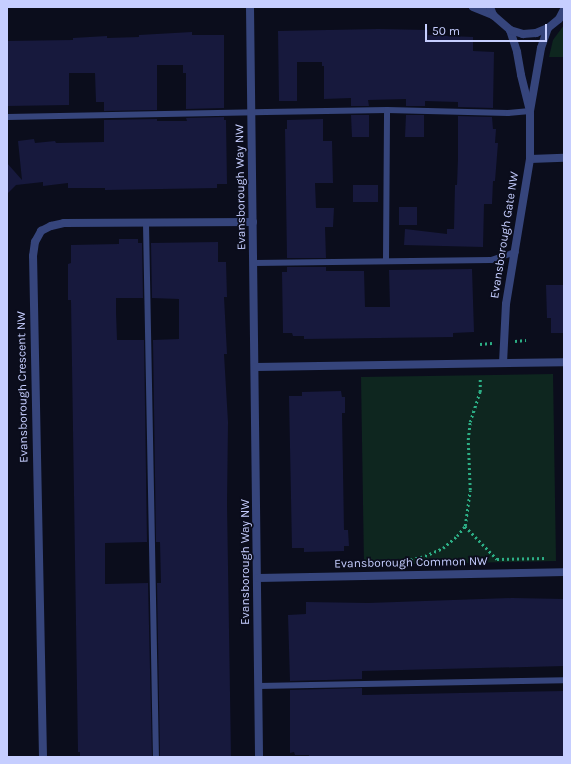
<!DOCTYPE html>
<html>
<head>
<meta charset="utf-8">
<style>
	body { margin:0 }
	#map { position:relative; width:571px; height:764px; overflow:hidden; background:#0b0d1c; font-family:Karla,sans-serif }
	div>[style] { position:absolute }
	.green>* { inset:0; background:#0e261f }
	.building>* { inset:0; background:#17193d }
	.path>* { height:2.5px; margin-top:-1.25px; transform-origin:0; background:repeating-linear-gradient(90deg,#2cae85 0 2px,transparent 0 5px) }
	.service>* { height:6px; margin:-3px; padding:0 3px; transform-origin:3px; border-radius:3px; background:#36457c }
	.minor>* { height:8px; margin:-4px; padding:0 4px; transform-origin:4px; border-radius:4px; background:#36457c }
	.tertiary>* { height:8px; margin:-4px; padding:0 4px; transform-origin:4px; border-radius:4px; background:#36457c }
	span { translate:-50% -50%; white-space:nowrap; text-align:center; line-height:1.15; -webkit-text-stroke:3.5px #0b0d1c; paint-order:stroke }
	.street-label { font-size:12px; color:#c6ceff }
	.frame { position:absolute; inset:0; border:8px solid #c6ceff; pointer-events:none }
	.scale { position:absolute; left:425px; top:24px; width:122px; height:18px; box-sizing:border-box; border:2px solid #c6ceff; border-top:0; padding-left:5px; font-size:12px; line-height:14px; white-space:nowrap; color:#c6ceff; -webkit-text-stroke:3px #0b0d1c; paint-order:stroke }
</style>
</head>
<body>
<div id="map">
	<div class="green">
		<i style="clip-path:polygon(564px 25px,564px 57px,549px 57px,553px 40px)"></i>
		<i style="clip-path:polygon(553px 374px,556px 561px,364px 565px,361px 377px)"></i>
	</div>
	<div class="building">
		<i style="clip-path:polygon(378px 29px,428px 30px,428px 35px,473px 37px,473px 51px,494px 52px,493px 108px,458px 107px,458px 102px,425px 101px,425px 106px,406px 106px,406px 99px,368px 100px,369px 106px,351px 106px,351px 98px,324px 99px,324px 66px,322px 66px,322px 62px,297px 62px,297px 101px,279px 101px,278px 31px)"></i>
		<i style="clip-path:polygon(192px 32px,192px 35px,224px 35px,224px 108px,186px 109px,186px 73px,183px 73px,183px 65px,157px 65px,157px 110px,104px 111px,104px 102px,96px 102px,95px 73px,69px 73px,69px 105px,7px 106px,7px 41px,73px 40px,73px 38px,107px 36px,107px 38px,139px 37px,139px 35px)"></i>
		<i style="clip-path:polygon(351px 115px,369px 115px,369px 137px,352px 137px)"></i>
		<i style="clip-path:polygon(406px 115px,424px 115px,424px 137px,405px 137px)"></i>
		<i style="clip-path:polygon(458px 116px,492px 117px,493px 129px,496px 129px,495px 143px,498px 143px,495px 181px,493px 181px,492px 204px,484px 204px,483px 247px,404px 245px,405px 229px,447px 234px,447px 229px,454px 229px,455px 185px,457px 185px,458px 159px)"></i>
		<i style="clip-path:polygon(224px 117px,224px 120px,226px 120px,227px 184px,217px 184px,217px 188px,105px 190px,105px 188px,68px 188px,68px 183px,43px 186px,43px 182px,16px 185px,7px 194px,7px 163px,22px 180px,18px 141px,34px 139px,35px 143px,55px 141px,56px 143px,104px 142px,104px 120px,157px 119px,157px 121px,187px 121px,186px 118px)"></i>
		<i style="clip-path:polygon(323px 119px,323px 141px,332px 141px,333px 183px,315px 183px,316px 208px,334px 208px,333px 227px,325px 227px,326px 258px,287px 258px,285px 129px,287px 129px,287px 120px)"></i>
		<i style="clip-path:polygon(353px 185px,378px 185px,378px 202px,353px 202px)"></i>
		<i style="clip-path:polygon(399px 207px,417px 207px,417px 225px,399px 225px)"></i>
		<i style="clip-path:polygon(119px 239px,138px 239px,138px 243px,142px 243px,143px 298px,116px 298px,116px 312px,117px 340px,144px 340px,147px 542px,105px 543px,105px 584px,148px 583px,152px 757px,80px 757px,80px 752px,78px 752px,71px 300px,68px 300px,68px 264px,71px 263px,71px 245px,119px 244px)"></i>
		<i style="clip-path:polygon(218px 242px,218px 262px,226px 262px,227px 297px,224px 297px,227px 354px,224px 354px,228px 422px,227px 504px,231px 757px,160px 757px,157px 583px,161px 583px,160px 542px,156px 542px,153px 340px,179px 339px,179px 299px,152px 298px,151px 243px)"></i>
		<i style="clip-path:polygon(287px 267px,326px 267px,326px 271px,364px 271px,365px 307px,390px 307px,389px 270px,472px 269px,474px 332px,453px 333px,453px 337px,304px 339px,304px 336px,293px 336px,292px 333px,283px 333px,282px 272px,287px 272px)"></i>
		<i style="clip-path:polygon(546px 285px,564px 285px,564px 333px,551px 333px,551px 318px,547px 318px)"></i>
		<i style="clip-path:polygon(341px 391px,342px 397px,345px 397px,345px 413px,342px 413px,344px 530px,348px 530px,349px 546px,344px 546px,344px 551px,304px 552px,304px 548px,292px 548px,289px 396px,302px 396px,302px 392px)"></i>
		<i style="clip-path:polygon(512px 598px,564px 599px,564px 666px,362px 671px,362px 679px,290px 681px,288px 615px,306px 614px,306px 602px,368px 603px)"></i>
		<i style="clip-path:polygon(362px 688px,362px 695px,564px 691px,564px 757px,309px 757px,309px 755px,295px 755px,294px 752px,290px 753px,290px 690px)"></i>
	</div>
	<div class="path">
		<i style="left:515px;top:341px;width:11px;rotate:-5deg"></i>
		<i style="left:480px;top:344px;width:12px;rotate:-5deg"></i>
		<i style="left:465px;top:526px;width:46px;rotate:45.9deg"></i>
		<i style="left:497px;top:559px;width:50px;rotate:-1.1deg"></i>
		<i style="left:401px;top:562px;width:25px;rotate:-14deg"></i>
		<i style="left:425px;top:556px;width:20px;rotate:-24deg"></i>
		<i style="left:443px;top:548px;width:18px;rotate:-41deg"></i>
		<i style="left:457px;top:536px;width:13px;rotate:-51deg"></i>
		<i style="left:465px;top:526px;width:36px;rotate:-82deg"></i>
		<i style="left:470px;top:490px;width:50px;rotate:-92.3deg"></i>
		<i style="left:468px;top:440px;width:18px;rotate:-84deg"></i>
		<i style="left:470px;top:422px;width:32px;rotate:-72deg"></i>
		<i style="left:480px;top:392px;width:15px;rotate:-90deg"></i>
	</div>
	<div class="service">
		<i style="left:7px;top:117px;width:259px;rotate:-1.1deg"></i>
		<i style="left:266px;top:112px;width:121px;rotate:-0.9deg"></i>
		<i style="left:387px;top:110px;width:121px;rotate:1.4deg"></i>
		<i style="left:508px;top:113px;width:22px;rotate:-5deg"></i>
		<i style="left:146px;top:224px;width:533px;rotate:88.93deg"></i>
		<i style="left:386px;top:260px;width:150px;rotate:-89.6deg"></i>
		<i style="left:254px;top:263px;width:237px;rotate:-0.7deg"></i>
		<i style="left:491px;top:260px;width:26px;rotate:-18deg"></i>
		<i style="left:258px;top:686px;width:306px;rotate:-1.1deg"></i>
	</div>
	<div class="minor">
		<i style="left:250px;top:7px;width:750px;rotate:89.31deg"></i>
		<i style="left:510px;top:30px;width:23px;rotate:72deg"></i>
		<i style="left:517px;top:52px;width:23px;rotate:80deg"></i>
		<i style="left:521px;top:75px;width:34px;rotate:76deg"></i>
		<i style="left:530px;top:159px;width:34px;rotate:-2deg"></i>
		<i style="left:503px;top:363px;width:59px;rotate:-87.1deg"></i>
		<i style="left:506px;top:304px;width:147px;rotate:-80.6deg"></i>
		<i style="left:530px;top:159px;width:48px;rotate:-90deg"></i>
		<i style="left:530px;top:111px;width:64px;rotate:-80.1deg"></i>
		<i style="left:541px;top:48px;width:21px;rotate:-71deg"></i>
		<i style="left:256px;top:367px;width:308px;rotate:-0.9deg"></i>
		<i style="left:258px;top:578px;width:306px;rotate:-1.1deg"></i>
		<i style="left:43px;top:757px;width:501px;rotate:-91.14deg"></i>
		<i style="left:33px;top:256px;width:14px;rotate:-82deg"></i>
		<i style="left:35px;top:242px;width:13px;rotate:-61deg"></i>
		<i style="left:41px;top:231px;width:11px;rotate:-27deg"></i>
		<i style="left:51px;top:226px;width:13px;rotate:-13deg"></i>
		<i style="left:64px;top:223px;width:189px;rotate:-0.3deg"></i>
	</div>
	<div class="tertiary">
		<i style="left:473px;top:7px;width:22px;rotate:22deg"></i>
		<i style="left:490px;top:7px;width:9px;rotate:69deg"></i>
		<i style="left:493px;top:15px;width:23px;rotate:41deg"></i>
		<i style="left:510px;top:30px;width:14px;rotate:17deg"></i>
		<i style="left:523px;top:34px;width:13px;rotate:-4deg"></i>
		<i style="left:536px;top:33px;width:13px;rotate:-23deg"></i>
		<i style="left:548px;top:28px;width:14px;rotate:-39deg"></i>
		<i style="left:559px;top:19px;width:11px;rotate:-63deg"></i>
	</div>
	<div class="street-label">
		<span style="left:241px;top:187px;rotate:-91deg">Evansborough Way NW</span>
		<span style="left:505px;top:235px;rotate:-81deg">Evansborough Gate NW</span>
		<span style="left:23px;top:387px;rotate:-91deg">Evansborough Crescent NW</span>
		<span style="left:246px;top:562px;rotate:-90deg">Evansborough Way NW</span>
		<span style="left:411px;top:563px;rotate:-1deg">Evansborough Common NW</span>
	</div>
	<div class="frame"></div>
	<div class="scale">50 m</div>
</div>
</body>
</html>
